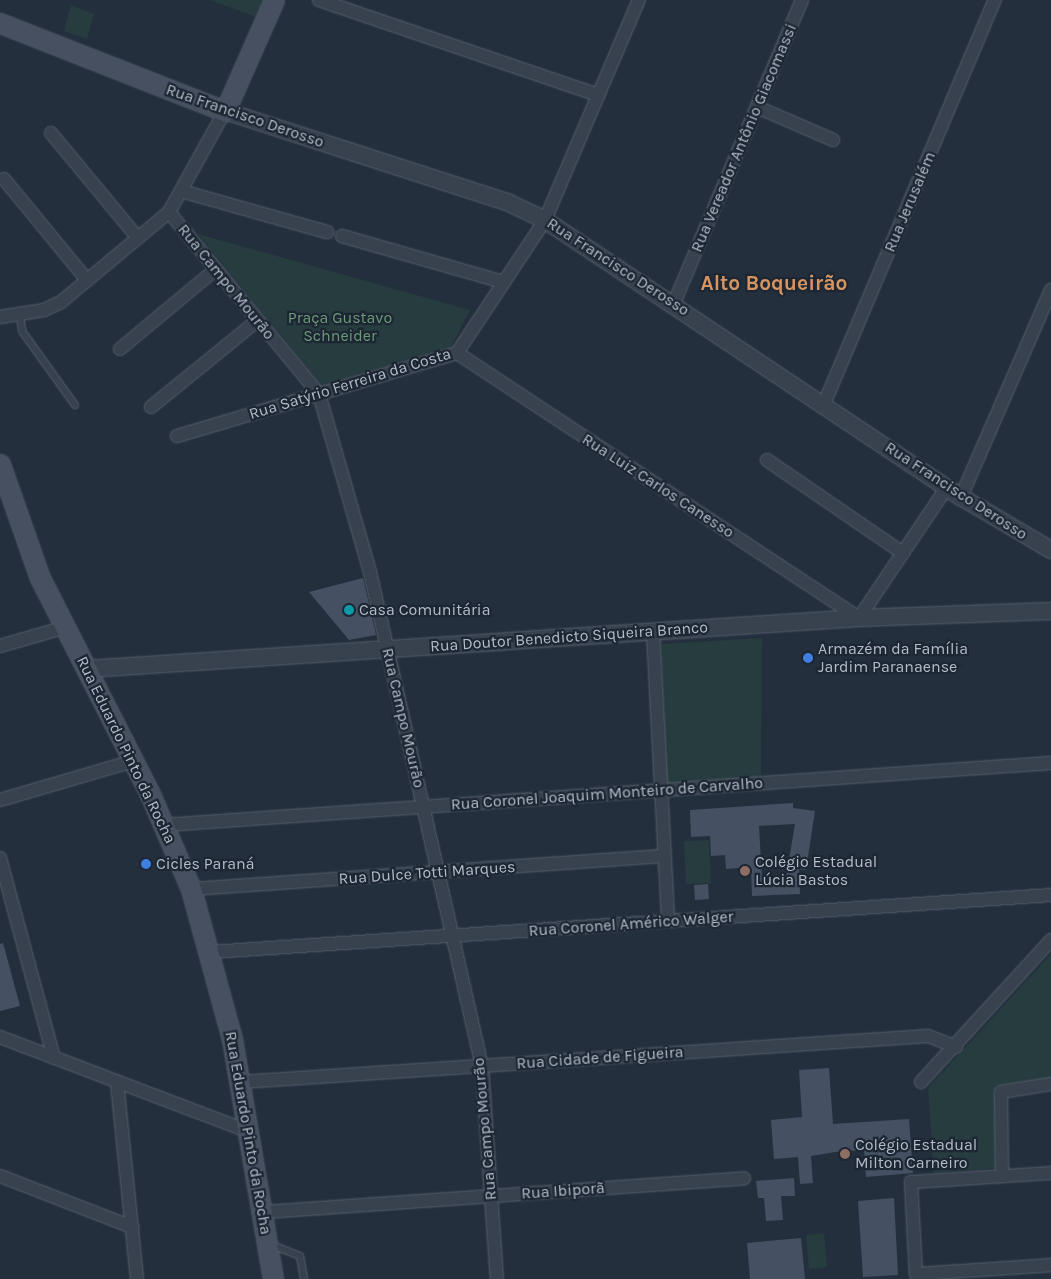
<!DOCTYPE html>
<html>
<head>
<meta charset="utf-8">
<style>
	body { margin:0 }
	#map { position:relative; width:1051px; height:1279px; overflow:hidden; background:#242f3e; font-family:Karla,sans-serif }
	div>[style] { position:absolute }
	.green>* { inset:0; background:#263c3f }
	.building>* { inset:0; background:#455162 }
	.roads { filter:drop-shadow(0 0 1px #565f6c) drop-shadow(0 0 1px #565f6c) }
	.service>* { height:6px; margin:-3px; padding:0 3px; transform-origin:3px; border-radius:3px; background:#38414e }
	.minor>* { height:12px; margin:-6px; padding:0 6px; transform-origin:6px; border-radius:6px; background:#38414e }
	.tertiary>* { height:16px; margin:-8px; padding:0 8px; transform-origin:8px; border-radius:8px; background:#38414e }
	.secondary>* { height:19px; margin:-9.5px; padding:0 9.5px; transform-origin:9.5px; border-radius:9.5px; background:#465061 }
	.dots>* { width:14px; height:14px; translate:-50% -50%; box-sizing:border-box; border:2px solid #1d2633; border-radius:50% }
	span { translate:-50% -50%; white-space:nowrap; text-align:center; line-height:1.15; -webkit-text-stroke:4.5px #1d2633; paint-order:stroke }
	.street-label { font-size:16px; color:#b4bcc9 }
	.park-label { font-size:16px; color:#6b9a76 }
	.poi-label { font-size:16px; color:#b4bcc9 }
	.left { translate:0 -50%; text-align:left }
	.district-label { font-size:21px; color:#d59563; font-weight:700 }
</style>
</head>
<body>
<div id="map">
	<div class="green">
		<i style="clip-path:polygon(210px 0,264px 0,256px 17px)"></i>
		<i style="clip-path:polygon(71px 5px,94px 14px,87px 39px,64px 31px)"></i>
		<i style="clip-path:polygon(198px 234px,470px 310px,451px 347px,322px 385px)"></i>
		<i style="clip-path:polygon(762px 638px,761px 779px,667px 785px,661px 644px)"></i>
		<i style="clip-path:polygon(709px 840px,711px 883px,686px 884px,684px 841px)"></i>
		<i style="clip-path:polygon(1051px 954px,1051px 1078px,995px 1086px,995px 1168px,934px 1173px,928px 1088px)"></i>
		<i style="clip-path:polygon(824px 1233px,827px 1267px,809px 1269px,806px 1235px)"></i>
	</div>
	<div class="building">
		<i style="clip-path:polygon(363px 578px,376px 635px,349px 640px,309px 592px)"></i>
		<i style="clip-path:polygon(evenodd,793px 803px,793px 808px,815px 811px,806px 870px,799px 869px,800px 894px,752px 896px,751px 867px,726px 869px,725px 855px,711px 856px,710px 836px,691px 837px,690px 810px,793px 803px,795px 824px,786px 878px,762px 879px,759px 826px,795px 824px)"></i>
		<i style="clip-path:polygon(708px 884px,709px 899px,695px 900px,694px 885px)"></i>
		<i style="clip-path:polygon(3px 943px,20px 1006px,0 1011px,0 944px)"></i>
		<i style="clip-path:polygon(829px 1068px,833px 1124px,909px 1119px,913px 1173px,866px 1177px,864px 1150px,835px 1152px,811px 1156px,813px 1183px,800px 1184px,798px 1157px,774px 1159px,771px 1120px,802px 1117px,799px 1070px)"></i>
		<i style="clip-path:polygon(794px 1178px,795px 1196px,781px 1196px,783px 1220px,766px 1221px,764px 1198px,758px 1198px,756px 1181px)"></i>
		<i style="clip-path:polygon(894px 1198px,898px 1275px,863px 1277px,858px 1201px)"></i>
		<i style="clip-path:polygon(801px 1238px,805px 1279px,750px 1279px,747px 1243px)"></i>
	</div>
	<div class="roads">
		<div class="service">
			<i style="left:20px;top:314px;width:17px;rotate:83deg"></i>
			<i style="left:22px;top:331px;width:91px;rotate:54.4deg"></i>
			<i style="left:270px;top:1244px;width:32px;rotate:22deg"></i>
			<i style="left:300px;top:1256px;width:23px;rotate:80deg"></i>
		</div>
		<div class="minor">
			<i style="left:319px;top:0;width:295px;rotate:18.8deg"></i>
			<i style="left:757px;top:107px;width:83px;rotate:23.5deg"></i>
			<i style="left:51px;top:133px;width:136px;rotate:50.4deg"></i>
			<i style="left:4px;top:179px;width:131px;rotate:50.6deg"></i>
			<i style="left:181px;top:191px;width:152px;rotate:15.7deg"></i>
			<i style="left:169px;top:212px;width:236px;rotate:50.5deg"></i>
			<i style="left:319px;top:394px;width:185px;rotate:74deg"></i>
			<i style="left:370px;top:572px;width:507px;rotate:77.23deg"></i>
			<i style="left:482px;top:1066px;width:214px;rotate:86deg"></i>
			<i style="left:342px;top:236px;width:168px;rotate:15.9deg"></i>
			<i style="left:674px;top:303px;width:329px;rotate:-67.1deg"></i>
			<i style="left:0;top:317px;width:45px;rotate:-9deg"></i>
			<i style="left:44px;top:310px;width:19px;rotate:-25deg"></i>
			<i style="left:61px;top:302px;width:141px;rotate:-39.8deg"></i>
			<i style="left:169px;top:212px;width:115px;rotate:-61deg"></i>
			<i style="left:120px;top:349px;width:125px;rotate:-39.8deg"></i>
			<i style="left:457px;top:353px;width:481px;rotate:33.4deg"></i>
			<i style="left:859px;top:618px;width:158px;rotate:-56.1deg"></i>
			<i style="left:824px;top:404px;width:439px;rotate:-67.1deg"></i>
			<i style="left:151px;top:407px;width:138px;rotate:-39.1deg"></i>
			<i style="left:177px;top:436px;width:292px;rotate:-16.5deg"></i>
			<i style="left:457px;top:353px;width:159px;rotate:-56.5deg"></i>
			<i style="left:545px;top:220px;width:239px;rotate:-66.9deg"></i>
			<i style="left:767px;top:460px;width:165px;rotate:34.4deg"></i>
			<i style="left:961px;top:497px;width:226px;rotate:-66.5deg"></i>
			<i style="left:653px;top:632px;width:289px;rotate:87deg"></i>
			<i style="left:0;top:646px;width:69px;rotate:-16.1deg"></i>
			<i style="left:0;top:800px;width:139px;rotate:-16.3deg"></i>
			<i style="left:164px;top:825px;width:889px;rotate:-4deg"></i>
			<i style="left:0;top:858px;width:207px;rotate:74.9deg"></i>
			<i style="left:191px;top:889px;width:474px;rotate:-4deg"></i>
			<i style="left:211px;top:952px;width:842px;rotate:-3.88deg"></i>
			<i style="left:0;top:1037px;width:267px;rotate:20.8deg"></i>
			<i style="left:117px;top:1082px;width:198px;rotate:84.2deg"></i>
			<i style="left:241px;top:1082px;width:689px;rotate:-3.83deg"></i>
			<i style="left:928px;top:1036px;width:30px;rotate:21deg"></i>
			<i style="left:921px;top:1082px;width:193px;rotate:-47.5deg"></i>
			<i style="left:1051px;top:1173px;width:140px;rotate:176.3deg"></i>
			<i style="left:911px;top:1182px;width:92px;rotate:86.9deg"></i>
			<i style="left:916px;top:1274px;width:135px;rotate:-3.8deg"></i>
			<i style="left:0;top:1176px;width:142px;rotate:21.1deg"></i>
			<i style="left:1002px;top:1176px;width:84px;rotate:-90.7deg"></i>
			<i style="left:1001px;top:1092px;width:51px;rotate:-9.1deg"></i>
			<i style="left:263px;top:1212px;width:482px;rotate:-4deg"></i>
		</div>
		<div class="tertiary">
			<i style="left:225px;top:111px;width:299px;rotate:17.9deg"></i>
			<i style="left:509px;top:203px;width:40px;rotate:25deg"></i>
			<i style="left:545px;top:220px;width:500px;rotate:33.7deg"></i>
			<i style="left:961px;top:497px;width:104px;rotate:30.5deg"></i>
			<i style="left:87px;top:669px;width:774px;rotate:-3.78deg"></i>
			<i style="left:859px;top:618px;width:192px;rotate:-2.1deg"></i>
		</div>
		<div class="secondary">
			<i style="left:0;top:23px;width:242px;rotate:21.4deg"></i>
			<i style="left:225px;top:111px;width:121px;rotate:-66.2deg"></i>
			<i style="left:0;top:464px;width:121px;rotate:70.7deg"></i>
			<i style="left:40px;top:578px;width:242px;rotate:63deg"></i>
			<i style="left:150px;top:794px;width:103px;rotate:66.7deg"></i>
			<i style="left:191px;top:889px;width:156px;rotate:74.7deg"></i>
			<i style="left:232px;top:1039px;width:243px;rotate:80.3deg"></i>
		</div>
	</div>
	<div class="dots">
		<i style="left:349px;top:610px;background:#0f9aa8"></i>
		<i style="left:808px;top:658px;background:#3f7fe0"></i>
		<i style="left:146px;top:864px;background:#3f7fe0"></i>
		<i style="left:745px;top:871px;background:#8d6e63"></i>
		<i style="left:845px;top:1154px;background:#8d6e63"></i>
	</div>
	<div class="street-label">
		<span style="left:245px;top:116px;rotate:19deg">Rua Francisco Derosso</span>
		<span style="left:744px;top:138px;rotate:-67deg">Rua Vereador Antônio Giacomassi</span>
		<span style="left:910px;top:202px;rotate:-67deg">Rua Jerusalém</span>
		<span style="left:618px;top:267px;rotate:33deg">Rua Francisco Derosso</span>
		<span style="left:226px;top:282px;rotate:51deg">Rua Campo Mourão</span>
		<span style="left:350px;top:384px;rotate:-17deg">Rua Satýrio Ferreira da Costa</span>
		<span style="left:658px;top:486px;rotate:33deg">Rua Luiz Carlos Canesso</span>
		<span style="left:956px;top:491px;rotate:33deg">Rua Francisco Derosso</span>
		<span style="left:569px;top:637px;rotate:-4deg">Rua Doutor Benedicto Siqueira Branco</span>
		<span style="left:403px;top:718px;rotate:77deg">Rua Campo Mourão</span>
		<span style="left:126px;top:750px;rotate:64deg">Rua Eduardo Pinto da Rocha</span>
		<span style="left:607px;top:794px;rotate:-4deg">Rua Coronel Joaquim Monteiro de Carvalho</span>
		<span style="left:427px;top:873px;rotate:-4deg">Rua Dulce Totti Marques</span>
		<span style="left:631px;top:924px;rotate:-4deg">Rua Coronel Américo Walger</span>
		<span style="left:600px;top:1058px;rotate:-4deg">Rua Cidade de Figueira</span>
		<span style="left:485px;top:1129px;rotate:-95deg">Rua Campo Mourão</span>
		<span style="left:248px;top:1133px;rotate:80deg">Rua Eduardo Pinto da Rocha</span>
		<span style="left:563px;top:1191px;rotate:-4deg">Rua Ibiporã</span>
	</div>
	<div class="park-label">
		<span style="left:340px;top:327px">Praça Gustavo<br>Schneider</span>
	</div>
	<div class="poi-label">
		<span class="left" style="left:359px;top:610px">Casa Comunitária</span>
		<span class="left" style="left:818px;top:658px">Armazém da Família<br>Jardim Paranaense</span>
		<span class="left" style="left:755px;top:871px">Colégio Estadual<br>Lúcia Bastos</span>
		<span class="left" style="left:156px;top:864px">Cicles Paraná</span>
		<span class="left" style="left:855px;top:1154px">Colégio Estadual<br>Milton Carneiro</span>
	</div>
	<div class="district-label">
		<span style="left:774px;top:283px">Alto Boqueirão</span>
	</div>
</div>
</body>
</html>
